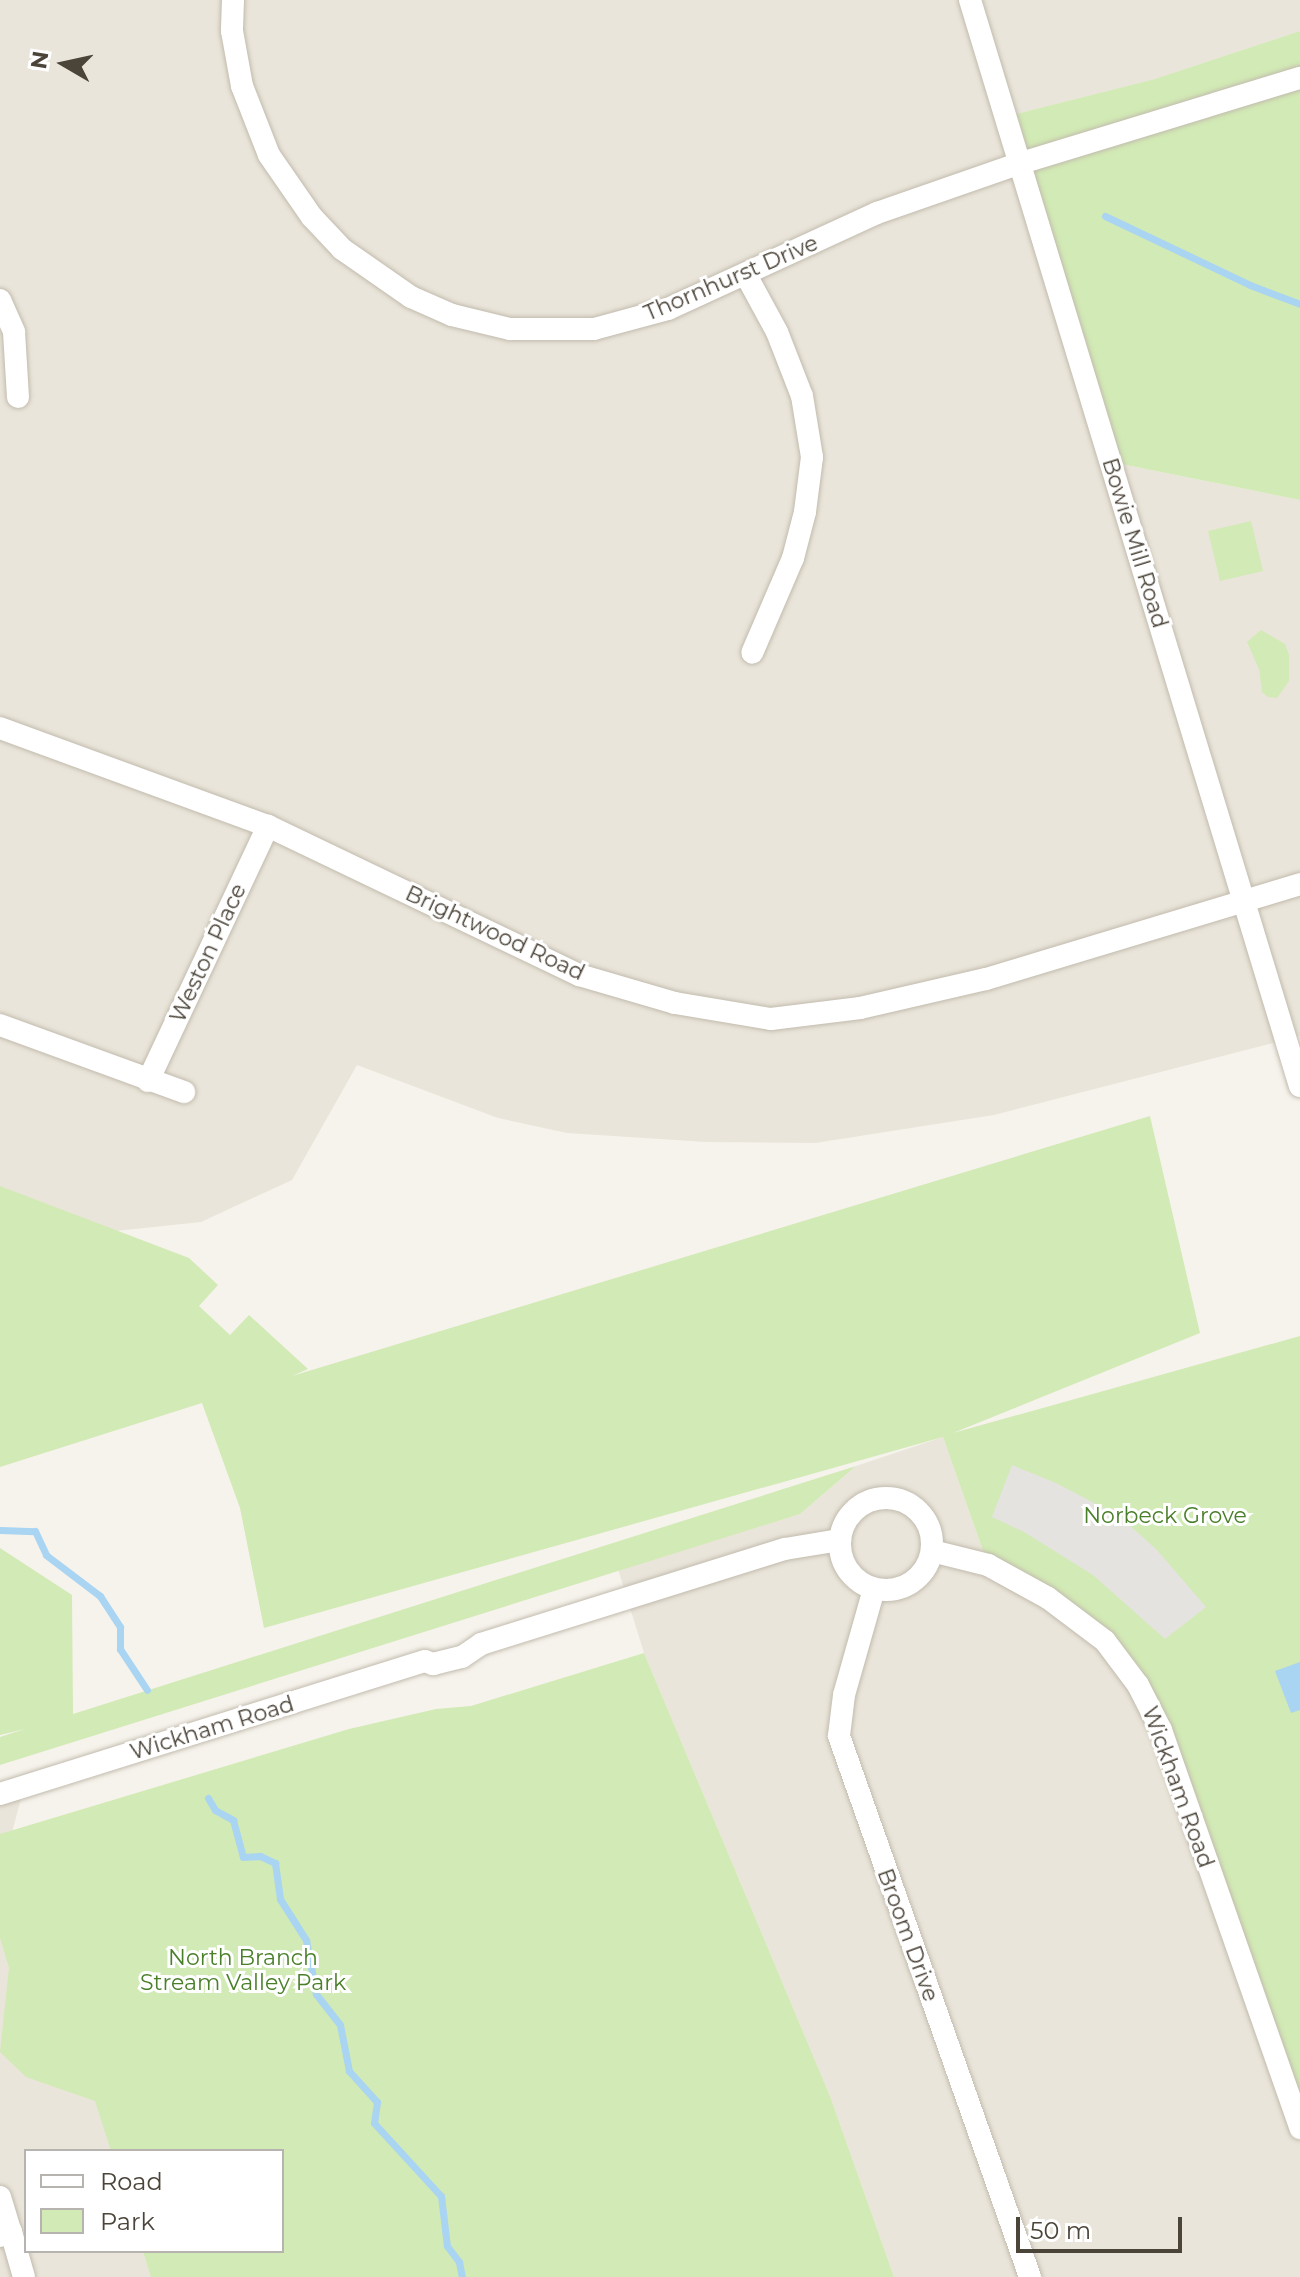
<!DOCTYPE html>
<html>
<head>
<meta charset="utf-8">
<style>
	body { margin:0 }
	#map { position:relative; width:1300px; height:2277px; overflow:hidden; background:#f6f3ec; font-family:Montserrat,sans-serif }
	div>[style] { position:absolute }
	.residential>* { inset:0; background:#eae5da }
	.green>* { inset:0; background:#d2eab5 }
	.parking>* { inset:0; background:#e5e3e0 }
	.water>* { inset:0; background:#a9d4f2 }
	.stream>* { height:7px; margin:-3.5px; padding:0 3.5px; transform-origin:3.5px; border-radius:3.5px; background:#a9d4f2 }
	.roads { filter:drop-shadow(0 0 2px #c2bbae) drop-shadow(0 0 2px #c2bbae) }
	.minor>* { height:22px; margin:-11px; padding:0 11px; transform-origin:11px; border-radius:11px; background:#fff }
	.minor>.ring { margin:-11px; padding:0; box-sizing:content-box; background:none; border:22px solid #fff; border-radius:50% }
	span { translate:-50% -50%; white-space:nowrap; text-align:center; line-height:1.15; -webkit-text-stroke:6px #fff; paint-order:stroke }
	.street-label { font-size:22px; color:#4b4439 }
	.park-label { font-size:22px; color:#4a7f2a }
	.legend { position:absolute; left:24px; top:2149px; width:260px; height:104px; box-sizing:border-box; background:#fff; border:2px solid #b7b4b0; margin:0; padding:10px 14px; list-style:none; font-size:24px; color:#4b4439 }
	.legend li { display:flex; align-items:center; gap:16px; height:40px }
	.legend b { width:40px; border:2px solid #b7b4b0 }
	.north { position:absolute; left:24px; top:24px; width:80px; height:80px; -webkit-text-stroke:6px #fff; paint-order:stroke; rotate:279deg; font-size:22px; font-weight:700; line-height:32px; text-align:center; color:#4b4439 }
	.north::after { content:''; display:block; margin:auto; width:28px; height:36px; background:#4b4439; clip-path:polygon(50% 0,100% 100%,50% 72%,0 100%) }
	.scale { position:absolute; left:1016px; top:2217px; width:166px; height:36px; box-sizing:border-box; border:4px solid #4b4439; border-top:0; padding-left:10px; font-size:24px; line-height:28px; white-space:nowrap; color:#4b4439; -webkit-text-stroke:6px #fff; paint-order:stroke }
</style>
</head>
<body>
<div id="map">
	<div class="residential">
		<i style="clip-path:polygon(0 0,1300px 0,1300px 31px,1156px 79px,1004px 117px,1111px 462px,1300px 500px,1300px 1036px,994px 1115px,815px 1143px,706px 1142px,567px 1133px,498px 1118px,357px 1065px,292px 1180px,201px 1222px,106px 1232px,0 1197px)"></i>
		<i style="clip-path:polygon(943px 1437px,988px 1565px,1048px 1598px,1138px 1685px,1300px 2129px,1300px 2277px,894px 2277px,830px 2096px,644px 1653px,618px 1569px,800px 1514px,856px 1466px)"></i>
		<i style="clip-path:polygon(24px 1787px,11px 1836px,113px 2151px,26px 2151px,26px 2251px,146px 2251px,154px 2277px,0 2277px,0 1794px)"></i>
	</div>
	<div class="green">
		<i style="clip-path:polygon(1300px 31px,1300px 500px,1111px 462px,1004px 117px,1155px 79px)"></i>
		<i style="clip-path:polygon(1251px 521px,1263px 571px,1220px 581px,1208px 531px)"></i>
		<i style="clip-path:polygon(1261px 630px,1285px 644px,1289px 655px,1289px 681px,1277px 698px,1268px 697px,1262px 692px,1259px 669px,1247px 642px)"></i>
		<i style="clip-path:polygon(1150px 1116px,1200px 1333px,953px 1433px,1300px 1336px,1300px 2129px,1161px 1730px,1105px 1641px,988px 1565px,943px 1437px,264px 1628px,240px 1508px,202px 1403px,0 1467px,0 1186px,189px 1258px,218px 1285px,199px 1306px,230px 1335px,249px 1315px,308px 1369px,292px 1376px)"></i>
		<i style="clip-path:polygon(856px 1466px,800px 1514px,0 1765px,0 1737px,25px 1729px,0 1735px,0 1548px,72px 1595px,73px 1714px)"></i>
		<i style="clip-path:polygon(644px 1653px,830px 2096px,894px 2277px,151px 2277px,143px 2251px,282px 2251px,282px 2151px,111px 2151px,95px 2101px,26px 2077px,0 2052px,9px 1968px,0 1938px,0 1834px,349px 1729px,436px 1709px,471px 1706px)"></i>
	</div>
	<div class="parking">
		<i style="clip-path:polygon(1012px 1465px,1056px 1483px,1119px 1516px,1156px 1549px,1206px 1607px,1165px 1639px,1093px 1575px,1024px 1532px,992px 1517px)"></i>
	</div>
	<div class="water">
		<i style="clip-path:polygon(1300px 1662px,1300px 1710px,1291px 1713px,1275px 1671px)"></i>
	</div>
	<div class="stream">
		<i style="left:1105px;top:216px;width:161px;rotate:25.4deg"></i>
		<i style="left:1250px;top:285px;width:53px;rotate:20.8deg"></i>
		<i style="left:0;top:1530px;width:35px;rotate:2deg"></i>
		<i style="left:35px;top:1531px;width:26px;rotate:65deg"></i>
		<i style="left:46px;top:1555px;width:68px;rotate:37.2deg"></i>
		<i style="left:100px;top:1596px;width:37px;rotate:57deg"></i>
		<i style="left:120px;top:1627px;width:22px;rotate:90deg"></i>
		<i style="left:120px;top:1649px;width:49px;rotate:56.6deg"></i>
		<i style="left:208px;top:1798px;width:14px;rotate:60deg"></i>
		<i style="left:215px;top:1810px;width:21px;rotate:29deg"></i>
		<i style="left:233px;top:1820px;width:38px;rotate:75deg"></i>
		<i style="left:243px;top:1857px;width:17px;rotate:-3deg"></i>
		<i style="left:260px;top:1856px;width:17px;rotate:25deg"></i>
		<i style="left:275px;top:1863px;width:36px;rotate:82deg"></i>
		<i style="left:280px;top:1899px;width:49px;rotate:57.6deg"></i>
		<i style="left:306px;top:1940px;width:55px;rotate:79.5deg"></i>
		<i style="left:316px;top:1994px;width:39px;rotate:52deg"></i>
		<i style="left:340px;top:2025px;width:47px;rotate:78.9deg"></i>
		<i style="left:349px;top:2071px;width:42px;rotate:47.9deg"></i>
		<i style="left:377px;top:2102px;width:21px;rotate:98deg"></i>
		<i style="left:374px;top:2123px;width:99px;rotate:47.5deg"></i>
		<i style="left:441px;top:2196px;width:50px;rotate:83.2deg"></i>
		<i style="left:447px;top:2246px;width:20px;rotate:53deg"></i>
		<i style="left:459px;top:2262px;width:15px;rotate:79deg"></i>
	</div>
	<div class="roads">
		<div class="minor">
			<i style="left:233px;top:0;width:31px;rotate:92deg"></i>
			<i style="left:232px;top:31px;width:56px;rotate:79.7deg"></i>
			<i style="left:242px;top:86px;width:74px;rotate:68.6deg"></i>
			<i style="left:269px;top:155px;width:75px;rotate:55.3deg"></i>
			<i style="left:312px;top:217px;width:44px;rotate:46.8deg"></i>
			<i style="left:342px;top:249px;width:84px;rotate:34.8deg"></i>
			<i style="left:411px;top:297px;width:45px;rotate:23.7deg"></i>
			<i style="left:452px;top:315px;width:60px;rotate:13.6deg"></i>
			<i style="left:510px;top:329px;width:84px"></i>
			<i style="left:594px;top:329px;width:77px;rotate:-15.1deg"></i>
			<i style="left:668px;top:309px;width:230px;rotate:-24.7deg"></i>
			<i style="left:877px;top:213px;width:149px;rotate:-19.2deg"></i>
			<i style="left:1018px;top:164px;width:295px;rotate:-17deg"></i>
			<i style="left:970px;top:0;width:1135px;rotate:73.1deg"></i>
			<i style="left:746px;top:275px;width:65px;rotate:61.5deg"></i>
			<i style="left:777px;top:332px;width:69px;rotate:68.7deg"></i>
			<i style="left:802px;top:396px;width:62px;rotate:80.7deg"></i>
			<i style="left:812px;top:457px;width:55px;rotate:97.3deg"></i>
			<i style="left:805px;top:512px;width:48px;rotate:104.6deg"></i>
			<i style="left:793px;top:558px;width:103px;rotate:113.3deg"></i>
			<i style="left:0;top:300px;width:35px;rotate:66deg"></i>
			<i style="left:14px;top:332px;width:65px;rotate:86.5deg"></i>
			<i style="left:0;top:728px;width:285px;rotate:20.1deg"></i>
			<i style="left:268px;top:826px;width:345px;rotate:25.6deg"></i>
			<i style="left:579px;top:975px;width:100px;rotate:16.3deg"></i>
			<i style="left:675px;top:1003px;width:97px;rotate:9.5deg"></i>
			<i style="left:771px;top:1019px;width:90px;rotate:-7deg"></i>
			<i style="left:860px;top:1008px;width:129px;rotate:-13deg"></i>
			<i style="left:986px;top:979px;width:328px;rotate:-16.8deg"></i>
			<i style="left:0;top:1025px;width:196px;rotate:20deg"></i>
			<i style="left:148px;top:1081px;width:282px;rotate:-64.8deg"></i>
			<i class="ring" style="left:840px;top:1498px;width:70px;height:70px"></i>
			<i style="left:932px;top:1551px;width:58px;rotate:14deg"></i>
			<i style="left:988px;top:1565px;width:68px;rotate:28.8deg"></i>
			<i style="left:1048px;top:1598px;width:71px;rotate:37deg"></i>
			<i style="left:1105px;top:1641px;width:55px;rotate:53.1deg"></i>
			<i style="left:1138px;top:1685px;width:51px;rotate:62.9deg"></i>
			<i style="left:1161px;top:1730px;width:422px;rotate:70.7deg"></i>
			<i style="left:874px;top:1589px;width:110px;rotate:105.8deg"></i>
			<i style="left:844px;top:1695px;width:41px;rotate:97deg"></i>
			<i style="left:839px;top:1736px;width:574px;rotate:70.55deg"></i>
			<i style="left:0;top:1794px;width:445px;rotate:-17.4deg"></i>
			<i style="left:425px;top:1661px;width:9px;rotate:21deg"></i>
			<i style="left:433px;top:1664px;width:30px;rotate:-14deg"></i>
			<i style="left:462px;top:1657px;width:23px;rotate:-34deg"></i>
			<i style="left:481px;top:1644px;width:318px;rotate:-17.4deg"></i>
			<i style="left:785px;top:1549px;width:56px;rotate:-9.3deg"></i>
			<i style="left:0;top:2197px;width:37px;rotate:73deg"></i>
			<i style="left:0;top:2236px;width:12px;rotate:-20deg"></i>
			<i style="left:11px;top:2232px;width:47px;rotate:73.9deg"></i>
		</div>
	</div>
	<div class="street-label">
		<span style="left:731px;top:278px;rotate:-23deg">Thornhurst Drive</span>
		<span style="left:1135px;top:543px;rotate:73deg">Bowie Mill Road</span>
		<span style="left:495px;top:933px;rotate:25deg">Brightwood Road</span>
		<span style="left:208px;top:953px;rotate:-65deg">Weston Place</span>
		<span style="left:212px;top:1728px;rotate:-17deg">Wickham Road</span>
		<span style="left:1178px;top:1787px;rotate:70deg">Wickham Road</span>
		<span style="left:908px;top:1935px;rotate:70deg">Broom Drive</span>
	</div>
	<div class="park-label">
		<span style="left:1165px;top:1516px">Norbeck Grove</span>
		<span style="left:243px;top:1970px">North Branch<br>Stream Valley Park</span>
	</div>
	<ul class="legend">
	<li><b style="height:10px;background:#fff"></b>Road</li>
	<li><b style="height:22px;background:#d2eab5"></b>Park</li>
	</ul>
	<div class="north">N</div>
	<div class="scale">50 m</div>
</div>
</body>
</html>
